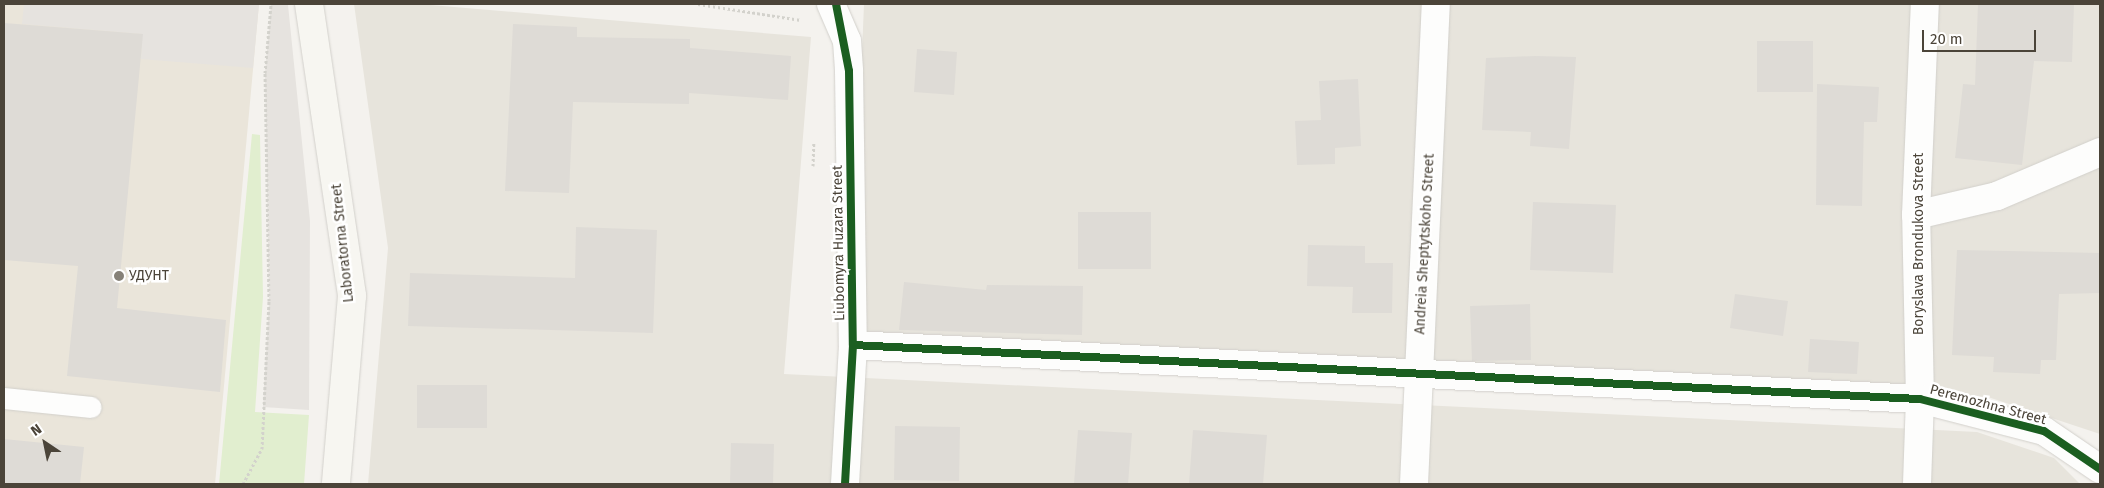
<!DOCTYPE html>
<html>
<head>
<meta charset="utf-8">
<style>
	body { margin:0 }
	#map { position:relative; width:2104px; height:488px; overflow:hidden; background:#f4f2ee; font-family:"Fira Sans",sans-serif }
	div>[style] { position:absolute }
	.residential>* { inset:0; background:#e7e4dc }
	.education>* { inset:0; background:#eae5da }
	.green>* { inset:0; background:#e1eecf }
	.parking>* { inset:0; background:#e6e3df }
	.building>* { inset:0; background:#dedbd6 }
	.path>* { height:3px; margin-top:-1.5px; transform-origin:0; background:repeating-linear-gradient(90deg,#d3d2cc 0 2.5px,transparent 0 5px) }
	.roads { filter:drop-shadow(0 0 1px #d2d0cb) drop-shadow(0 0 1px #d2d0cb) }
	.service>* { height:21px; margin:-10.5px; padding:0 10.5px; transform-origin:10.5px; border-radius:10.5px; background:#fdfdfc }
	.minor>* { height:28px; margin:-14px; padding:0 14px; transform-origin:14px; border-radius:14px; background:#fdfdfc }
	.tertiary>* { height:28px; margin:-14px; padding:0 14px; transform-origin:14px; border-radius:14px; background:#fdfdfc }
	.secondary>* { height:28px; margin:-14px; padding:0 14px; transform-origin:14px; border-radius:14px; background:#f7f6f1 }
	.cycleway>* { height:8px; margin:-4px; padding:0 4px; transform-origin:4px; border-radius:4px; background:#1b5e20 }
	.dots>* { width:14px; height:14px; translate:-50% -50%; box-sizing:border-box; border:2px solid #fff; border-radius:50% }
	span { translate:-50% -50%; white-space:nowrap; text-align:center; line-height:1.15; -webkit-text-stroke:5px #fff; paint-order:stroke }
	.street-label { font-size:14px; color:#4b4439 }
	.poi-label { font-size:14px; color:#4b4439 }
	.left { translate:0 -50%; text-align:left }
	.frame { position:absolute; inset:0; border:5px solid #4b4439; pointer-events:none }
	.north { position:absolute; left:20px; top:418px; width:50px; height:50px; -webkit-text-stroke:4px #fff; paint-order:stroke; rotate:326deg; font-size:14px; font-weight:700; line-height:20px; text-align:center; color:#4b4439 }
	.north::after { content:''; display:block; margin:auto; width:18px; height:22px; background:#4b4439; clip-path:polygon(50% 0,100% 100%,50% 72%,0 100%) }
	.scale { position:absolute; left:1922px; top:30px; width:114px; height:22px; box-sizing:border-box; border:2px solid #4b4439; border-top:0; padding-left:6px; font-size:15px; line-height:18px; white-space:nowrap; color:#4b4439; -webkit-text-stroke:4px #fff; paint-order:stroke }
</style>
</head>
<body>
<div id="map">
	<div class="residential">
		<i style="clip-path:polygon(354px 4px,419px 4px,811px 37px,784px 374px,1977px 432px,2054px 458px,2080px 484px,368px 484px,388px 248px)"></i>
		<i style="clip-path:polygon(864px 4px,2100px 4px,2100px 434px,1988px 397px,850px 343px)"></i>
	</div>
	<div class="education">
		<i style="clip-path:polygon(4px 4px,259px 4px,215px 484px,4px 484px)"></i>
	</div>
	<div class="green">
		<i style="clip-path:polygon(252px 134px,260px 135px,263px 297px,255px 412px,309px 415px,304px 484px,219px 484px)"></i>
	</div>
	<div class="parking">
		<i style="clip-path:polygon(24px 4px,259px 4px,253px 68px,141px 59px,142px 34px,22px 24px)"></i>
		<i style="clip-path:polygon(271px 4px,288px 5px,310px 221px,309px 410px,263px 407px,269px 301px,265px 73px)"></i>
	</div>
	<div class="building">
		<i style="clip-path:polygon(1978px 4px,2074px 4px,2072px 62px,2034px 61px,2022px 165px,1955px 158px,1963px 84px,1975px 85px)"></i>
		<i style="clip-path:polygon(4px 23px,143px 34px,117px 308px,226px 320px,220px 392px,67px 376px,78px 266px,4px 260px)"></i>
		<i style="clip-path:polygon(513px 24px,577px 27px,577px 37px,690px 39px,690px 48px,791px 56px,788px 100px,689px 93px,689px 104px,573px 102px,569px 193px,505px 191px)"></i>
		<i style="clip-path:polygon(1757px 41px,1813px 41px,1813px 92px,1757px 92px)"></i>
		<i style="clip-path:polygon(917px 49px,957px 52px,954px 95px,914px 92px)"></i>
		<i style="clip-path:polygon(1535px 56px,1576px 57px,1569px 149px,1530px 146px,1531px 132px,1482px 130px,1486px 58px)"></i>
		<i style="clip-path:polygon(1358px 79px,1361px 146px,1335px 148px,1335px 164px,1297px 165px,1295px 121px,1321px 120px,1319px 81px)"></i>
		<i style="clip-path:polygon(1817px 84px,1879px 87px,1877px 122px,1864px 122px,1862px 206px,1816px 205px)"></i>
		<i style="clip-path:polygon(1533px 202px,1616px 205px,1613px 273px,1530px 270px)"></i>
		<i style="clip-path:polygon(1078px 212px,1151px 212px,1151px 269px,1078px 269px)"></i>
		<i style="clip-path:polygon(576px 227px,657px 230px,653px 333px,408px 326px,410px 273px,575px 278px)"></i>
		<i style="clip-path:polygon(1308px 245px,1365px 246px,1365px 263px,1393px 263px,1392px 313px,1352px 313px,1353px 287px,1307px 286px)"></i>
		<i style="clip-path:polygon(1957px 250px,2100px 253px,2100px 293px,2059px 294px,2056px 360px,2041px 360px,2040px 374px,1993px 372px,1994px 357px,1952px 355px)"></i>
		<i style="clip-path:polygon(904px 282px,986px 290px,987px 285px,1083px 286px,1082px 335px,899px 330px)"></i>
		<i style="clip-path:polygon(1735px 294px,1788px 301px,1783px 336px,1730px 328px)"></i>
		<i style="clip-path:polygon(1530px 304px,1531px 360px,1472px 361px,1470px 306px)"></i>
		<i style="clip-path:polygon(1810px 339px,1859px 342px,1857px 374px,1808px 372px)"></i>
		<i style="clip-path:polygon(417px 385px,487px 385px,487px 428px,417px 428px)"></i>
		<i style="clip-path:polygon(895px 426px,960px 427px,959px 481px,894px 480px)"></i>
		<i style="clip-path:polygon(1078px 430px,1132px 433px,1128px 484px,1074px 484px)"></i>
		<i style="clip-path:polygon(1193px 430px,1267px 435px,1263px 484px,1189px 484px)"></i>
		<i style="clip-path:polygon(4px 439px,84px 447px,80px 484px,4px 484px)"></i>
		<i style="clip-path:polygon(731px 443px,774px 444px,773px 484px,730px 484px)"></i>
	</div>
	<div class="path">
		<i style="left:698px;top:4px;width:104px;rotate:8.8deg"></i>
		<i style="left:813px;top:166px;width:23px;rotate:-88deg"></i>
		<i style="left:243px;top:484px;width:40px;rotate:-62deg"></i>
		<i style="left:262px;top:449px;width:148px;rotate:-87.3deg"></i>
		<i style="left:269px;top:301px;width:228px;rotate:-91deg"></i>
		<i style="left:265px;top:73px;width:69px;rotate:-85deg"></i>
	</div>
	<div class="roads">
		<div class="service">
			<i style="left:4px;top:398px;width:87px;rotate:5.9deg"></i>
		</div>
		<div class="minor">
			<i style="left:1916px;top:215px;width:83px;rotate:-13.2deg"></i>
			<i style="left:1997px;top:196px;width:112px;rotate:-23.1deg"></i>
			<i style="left:845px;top:484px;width:139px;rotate:-86.7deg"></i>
			<i style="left:1414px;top:484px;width:481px;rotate:-87.4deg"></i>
			<i style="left:1917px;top:484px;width:85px;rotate:-88deg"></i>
			<i style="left:1920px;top:399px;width:184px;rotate:-91.2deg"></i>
			<i style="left:1916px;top:215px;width:211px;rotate:-87.6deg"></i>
		</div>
		<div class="tertiary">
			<i style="left:831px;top:4px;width:40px;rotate:66.6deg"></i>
			<i style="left:847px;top:41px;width:30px;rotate:86deg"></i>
			<i style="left:849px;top:71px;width:274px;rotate:89.2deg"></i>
			<i style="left:853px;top:345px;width:1068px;rotate:2.9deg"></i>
			<i style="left:1920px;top:399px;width:128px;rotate:14.5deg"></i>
			<i style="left:2044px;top:431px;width:68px;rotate:34.2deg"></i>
		</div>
		<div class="secondary">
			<i style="left:309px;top:4px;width:295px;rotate:81.6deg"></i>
			<i style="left:352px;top:296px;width:189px;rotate:94.9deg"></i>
		</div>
	</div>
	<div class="cycleway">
		<i style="left:836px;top:4px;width:68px;rotate:79deg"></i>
		<i style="left:849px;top:71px;width:274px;rotate:89.2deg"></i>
		<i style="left:853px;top:345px;width:139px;rotate:93.3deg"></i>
		<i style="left:853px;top:345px;width:1068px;rotate:2.9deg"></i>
		<i style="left:1920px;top:399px;width:128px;rotate:14.5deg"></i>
		<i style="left:2044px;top:431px;width:68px;rotate:34.2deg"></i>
	</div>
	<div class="dots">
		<i style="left:119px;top:276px;background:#868178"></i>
	</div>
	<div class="street-label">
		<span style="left:343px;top:243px;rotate:-96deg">Laboratorna Street</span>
		<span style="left:839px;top:243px;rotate:-91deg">Liubomyra Huzara Street</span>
		<span style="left:1425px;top:244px;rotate:-87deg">Andreia Sheptytskoho Street</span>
		<span style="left:1919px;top:244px;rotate:-90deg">Boryslava Brondukova Street</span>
		<span style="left:1988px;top:405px;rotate:15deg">Peremozhna Street</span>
	</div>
	<div class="poi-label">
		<span class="left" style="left:129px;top:276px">УДУНТ</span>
	</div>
	<div class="frame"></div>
	<div class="north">N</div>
	<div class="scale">20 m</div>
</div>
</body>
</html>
